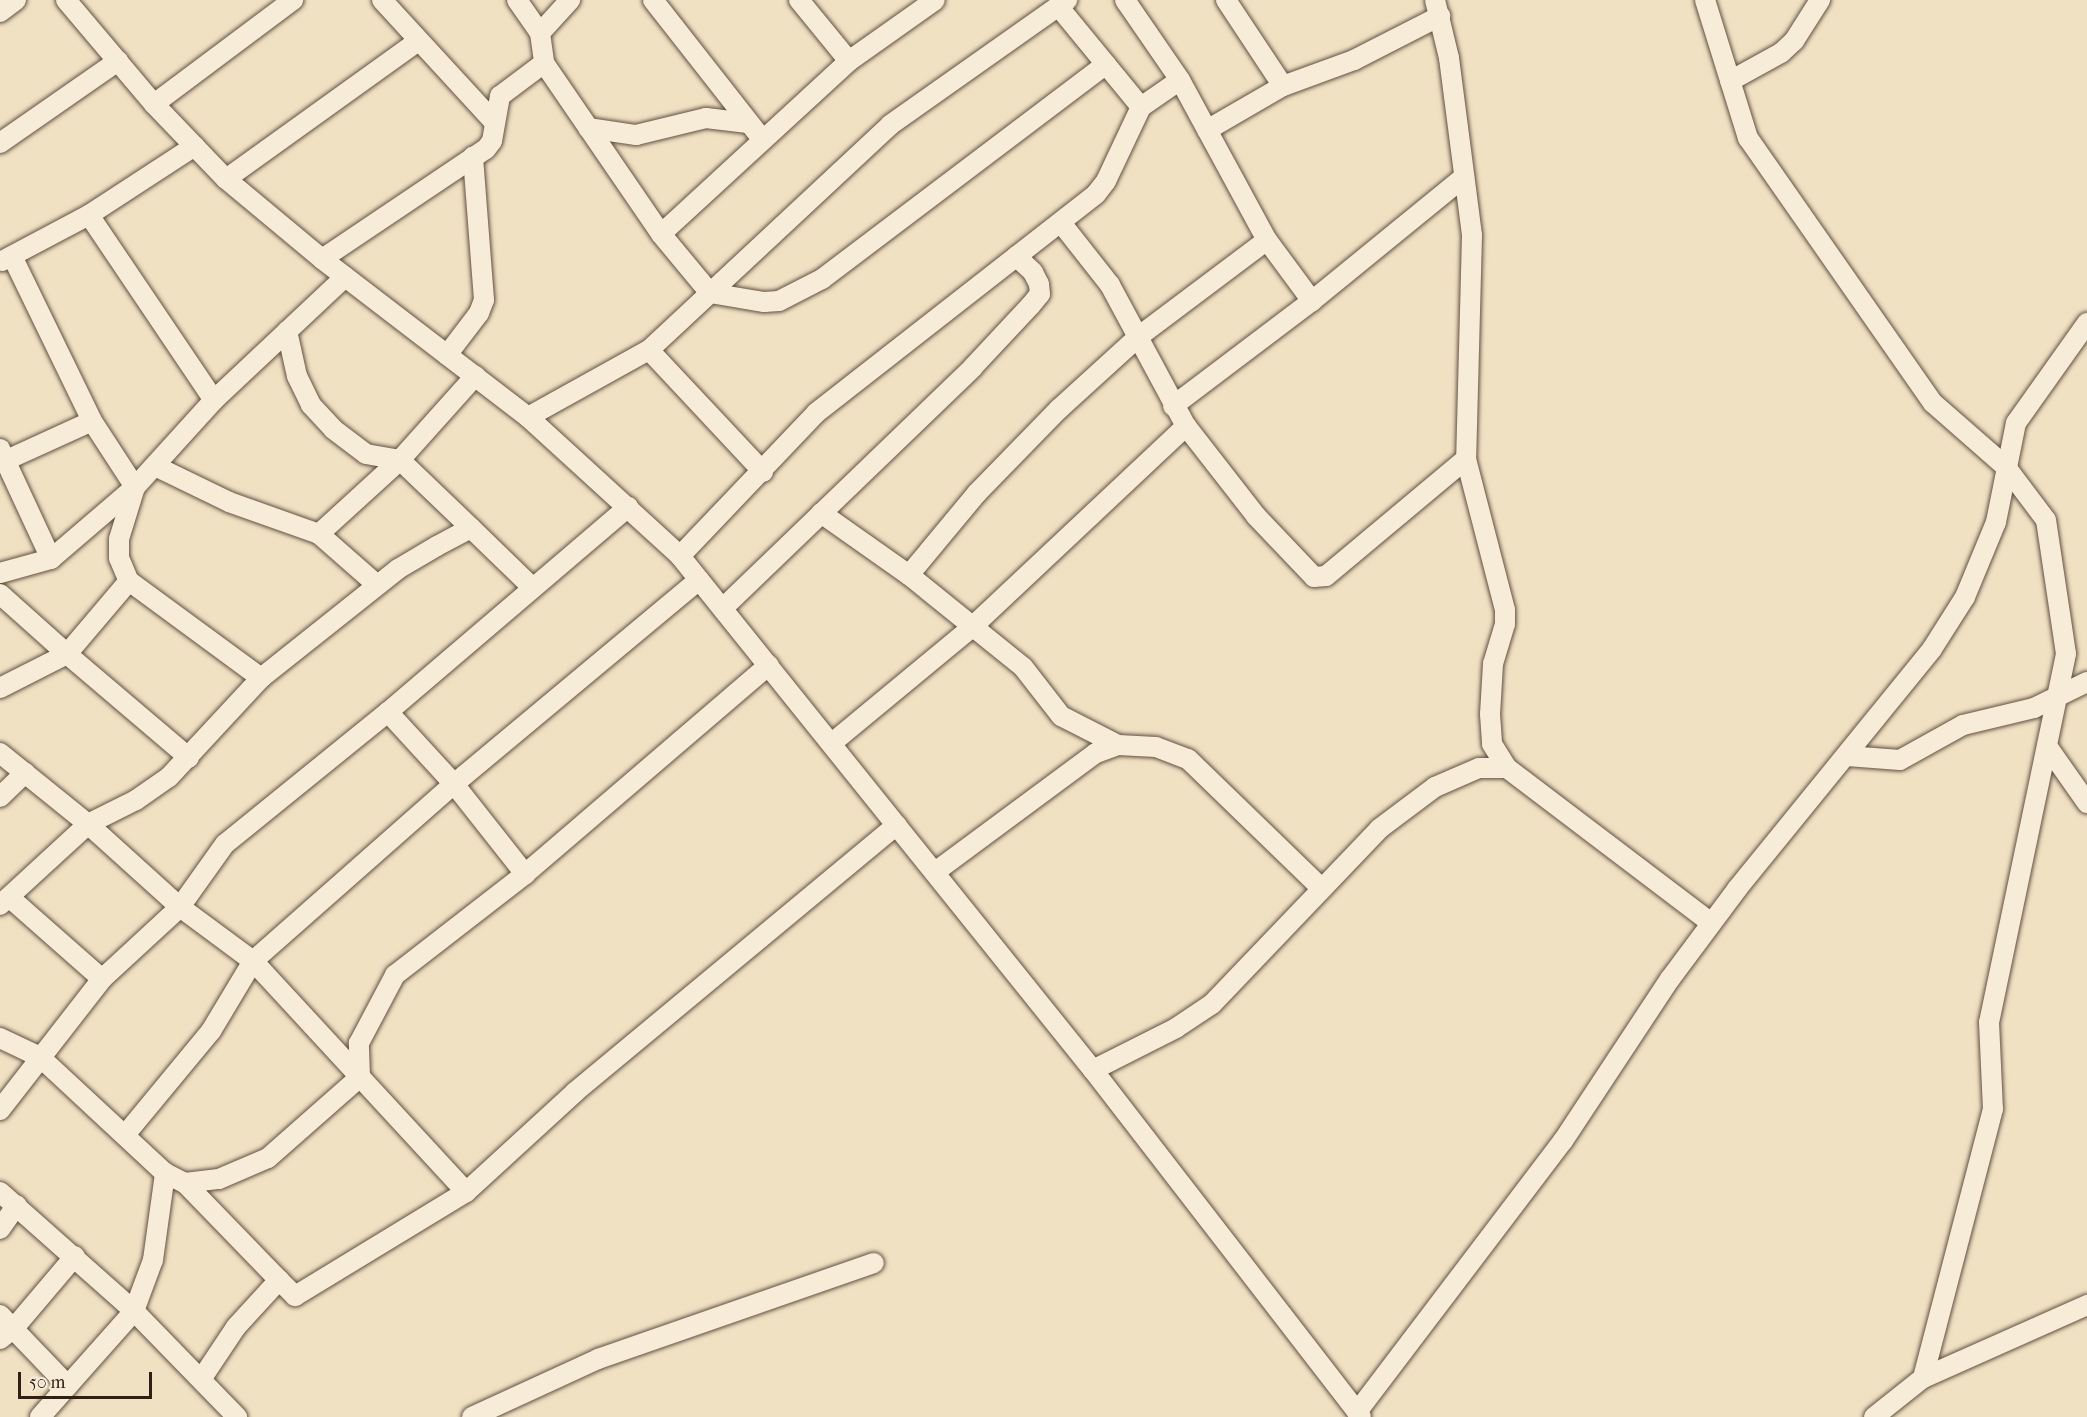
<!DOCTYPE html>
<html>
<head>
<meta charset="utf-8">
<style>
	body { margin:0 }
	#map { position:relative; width:2087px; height:1417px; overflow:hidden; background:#f1e1c3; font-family:"IM FELL French Canon",serif }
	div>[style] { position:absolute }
	.roads { filter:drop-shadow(0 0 2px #615041) drop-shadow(0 0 2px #615041) }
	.minor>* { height:20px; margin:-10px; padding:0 10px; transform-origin:10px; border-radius:10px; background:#f6ecd8 }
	span { translate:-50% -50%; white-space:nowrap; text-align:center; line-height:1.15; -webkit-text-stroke:4.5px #f6ecd8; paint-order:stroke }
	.scale { position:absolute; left:18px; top:1372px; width:134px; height:27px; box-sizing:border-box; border:3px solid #311f16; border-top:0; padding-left:8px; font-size:18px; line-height:21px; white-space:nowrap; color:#311f16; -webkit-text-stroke:4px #f6ecd8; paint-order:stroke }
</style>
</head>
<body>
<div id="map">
	<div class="roads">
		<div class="minor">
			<i style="left:66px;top:0;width:136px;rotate:49.8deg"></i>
			<i style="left:154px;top:104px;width:104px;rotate:46.2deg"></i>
			<i style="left:226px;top:179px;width:125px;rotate:39.8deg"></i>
			<i style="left:322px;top:259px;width:260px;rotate:37.5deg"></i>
			<i style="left:528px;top:417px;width:206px;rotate:42.4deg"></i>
			<i style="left:680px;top:556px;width:659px;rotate:51.22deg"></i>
			<i style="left:1093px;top:1070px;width:438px;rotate:52.3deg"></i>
			<i style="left:382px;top:0;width:166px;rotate:47.4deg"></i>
			<i style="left:517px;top:0;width:40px;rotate:55.1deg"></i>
			<i style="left:540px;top:33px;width:30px;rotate:82deg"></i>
			<i style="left:544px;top:63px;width:207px;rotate:55.6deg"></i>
			<i style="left:661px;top:234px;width:77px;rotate:50.3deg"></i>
			<i style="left:710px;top:293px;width:55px;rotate:9.5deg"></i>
			<i style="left:764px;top:302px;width:15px;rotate:-4deg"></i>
			<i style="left:779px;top:301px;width:48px;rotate:-27.1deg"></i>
			<i style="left:822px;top:279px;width:356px;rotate:-37.1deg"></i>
			<i style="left:653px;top:0;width:177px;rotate:51.9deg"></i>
			<i style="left:799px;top:0;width:79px;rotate:50.7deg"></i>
			<i style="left:1125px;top:0;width:97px;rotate:55.5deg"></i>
			<i style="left:1180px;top:80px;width:182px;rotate:61.5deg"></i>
			<i style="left:1267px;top:240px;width:76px;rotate:53.6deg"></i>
			<i style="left:1226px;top:0;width:103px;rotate:56.5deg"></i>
			<i style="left:1435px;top:0;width:60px;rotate:76.4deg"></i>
			<i style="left:1449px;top:58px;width:178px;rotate:82.6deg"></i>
			<i style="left:1472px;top:235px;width:224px;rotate:91.5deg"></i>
			<i style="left:1466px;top:459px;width:156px;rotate:75.5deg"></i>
			<i style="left:1505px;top:610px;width:14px;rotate:90deg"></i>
			<i style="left:1505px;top:624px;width:42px;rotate:106.7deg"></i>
			<i style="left:1493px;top:664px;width:50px;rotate:93.4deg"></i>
			<i style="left:1490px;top:714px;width:30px;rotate:86deg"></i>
			<i style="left:1492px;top:744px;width:28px;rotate:58deg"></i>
			<i style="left:1705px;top:0;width:145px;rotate:72.7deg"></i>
			<i style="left:1748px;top:138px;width:323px;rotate:55.1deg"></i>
			<i style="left:1933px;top:403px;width:97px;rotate:41.2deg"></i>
			<i style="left:2006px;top:467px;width:66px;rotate:53deg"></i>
			<i style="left:2046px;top:520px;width:135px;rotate:81.5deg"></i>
			<i style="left:2066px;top:654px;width:376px;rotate:101.8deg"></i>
			<i style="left:1989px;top:1022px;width:87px;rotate:87.4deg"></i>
			<i style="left:1993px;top:1109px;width:278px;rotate:104.6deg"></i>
			<i style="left:1058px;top:6px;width:131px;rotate:50.6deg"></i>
			<i style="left:0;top:12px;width:20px;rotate:-37deg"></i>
			<i style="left:540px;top:33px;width:45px;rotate:-47.7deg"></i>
			<i style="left:1730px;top:81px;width:58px;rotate:-28.8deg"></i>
			<i style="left:1781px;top:53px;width:18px;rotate:-43deg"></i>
			<i style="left:1794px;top:41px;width:49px;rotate:-57.6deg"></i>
			<i style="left:154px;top:104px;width:174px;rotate:-36.8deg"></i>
			<i style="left:588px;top:128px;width:49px;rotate:8.3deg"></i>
			<i style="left:636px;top:135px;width:72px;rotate:-13.7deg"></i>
			<i style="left:706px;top:118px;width:42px;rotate:6.8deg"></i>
			<i style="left:1207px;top:130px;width:88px;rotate:-30.1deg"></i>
			<i style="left:1283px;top:86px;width:76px;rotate:-20.1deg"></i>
			<i style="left:1354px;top:60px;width:97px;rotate:-27.1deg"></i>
			<i style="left:0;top:143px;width:144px;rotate:-34.8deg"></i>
			<i style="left:226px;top:179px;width:236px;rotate:-35.7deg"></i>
			<i style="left:89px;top:215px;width:223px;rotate:56deg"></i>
			<i style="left:214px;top:400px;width:180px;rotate:-43.2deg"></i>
			<i style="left:1062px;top:224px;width:78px;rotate:51.8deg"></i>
			<i style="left:1110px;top:285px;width:160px;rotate:61.7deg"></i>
			<i style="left:1186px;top:426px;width:114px;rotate:52.1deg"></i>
			<i style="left:1256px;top:516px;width:84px;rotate:46.4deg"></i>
			<i style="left:1314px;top:577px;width:12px;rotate:-5deg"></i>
			<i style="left:1326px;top:576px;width:182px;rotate:-39.9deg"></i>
			<i style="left:661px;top:234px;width:255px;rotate:-42.6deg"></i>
			<i style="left:849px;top:61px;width:105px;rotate:-35.3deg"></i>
			<i style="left:12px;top:256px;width:183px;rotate:64.1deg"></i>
			<i style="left:92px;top:421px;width:79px;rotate:56.9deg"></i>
			<i style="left:135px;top:487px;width:54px;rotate:107.1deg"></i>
			<i style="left:119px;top:539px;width:19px;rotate:90deg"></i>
			<i style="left:119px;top:558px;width:25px;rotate:67deg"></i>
			<i style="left:322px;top:259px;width:197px;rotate:-33.9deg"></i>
			<i style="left:486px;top:149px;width:10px;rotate:-53deg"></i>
			<i style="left:492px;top:141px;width:46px;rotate:-79.9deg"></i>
			<i style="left:500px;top:96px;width:55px;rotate:-36.9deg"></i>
			<i style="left:2px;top:261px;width:98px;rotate:-27.9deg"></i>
			<i style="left:89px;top:215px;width:126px;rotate:-33.1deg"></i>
			<i style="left:287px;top:331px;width:46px;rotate:77.5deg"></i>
			<i style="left:297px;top:376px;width:32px;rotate:64deg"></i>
			<i style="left:311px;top:405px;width:33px;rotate:47deg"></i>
			<i style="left:333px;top:429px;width:41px;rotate:37.1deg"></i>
			<i style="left:366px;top:454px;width:35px;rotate:10deg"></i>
			<i style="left:400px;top:460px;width:110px;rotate:137.6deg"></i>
			<i style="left:319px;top:534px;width:77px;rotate:41.3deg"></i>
			<i style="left:649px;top:350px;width:167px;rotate:46.9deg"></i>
			<i style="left:447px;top:355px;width:53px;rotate:-52.7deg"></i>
			<i style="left:479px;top:313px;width:14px;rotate:-69deg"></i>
			<i style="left:484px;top:300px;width:144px;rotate:-94.4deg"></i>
			<i style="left:1173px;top:406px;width:174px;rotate:-37.1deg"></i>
			<i style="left:1312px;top:301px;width:196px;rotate:-39.2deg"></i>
			<i style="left:528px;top:417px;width:138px;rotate:-29deg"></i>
			<i style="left:649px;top:350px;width:330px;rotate:-43deg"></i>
			<i style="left:890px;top:125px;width:217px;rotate:-35.2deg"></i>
			<i style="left:0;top:449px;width:121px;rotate:65.1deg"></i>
			<i style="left:0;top:463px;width:101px;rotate:-24.5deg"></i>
			<i style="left:155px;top:466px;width:82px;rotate:25.9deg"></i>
			<i style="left:229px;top:502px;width:96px;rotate:19.6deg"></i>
			<i style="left:821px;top:513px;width:108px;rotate:35.2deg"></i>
			<i style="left:909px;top:575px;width:146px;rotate:38.9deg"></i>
			<i style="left:1023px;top:667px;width:62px;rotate:52.2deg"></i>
			<i style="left:1061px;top:716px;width:64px;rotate:27deg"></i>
			<i style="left:471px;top:528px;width:98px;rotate:-136.2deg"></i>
			<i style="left:400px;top:460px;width:113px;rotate:-48.2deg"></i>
			<i style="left:680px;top:556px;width:197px;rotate:-46.4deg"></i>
			<i style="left:816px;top:413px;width:355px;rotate:-38deg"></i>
			<i style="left:1096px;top:194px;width:16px;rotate:-52deg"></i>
			<i style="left:1106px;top:181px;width:82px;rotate:-64.7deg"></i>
			<i style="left:1141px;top:107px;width:47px;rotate:-34.7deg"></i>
			<i style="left:0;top:573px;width:53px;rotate:-15.4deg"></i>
			<i style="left:51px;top:559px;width:111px;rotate:-40.6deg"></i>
			<i style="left:135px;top:487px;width:118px;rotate:-47.8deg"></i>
			<i style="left:909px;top:575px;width:107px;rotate:-50.3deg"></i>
			<i style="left:977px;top:493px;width:117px;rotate:-45.7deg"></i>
			<i style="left:1059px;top:409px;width:107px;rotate:-42.3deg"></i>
			<i style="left:1138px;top:337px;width:161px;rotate:-36.9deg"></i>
			<i style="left:0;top:594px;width:90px;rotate:41.8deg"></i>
			<i style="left:67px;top:654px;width:96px;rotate:-49.7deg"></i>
			<i style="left:129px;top:581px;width:164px;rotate:36.3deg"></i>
			<i style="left:723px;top:608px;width:347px;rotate:-43.9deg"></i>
			<i style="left:973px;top:367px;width:85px;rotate:-46.9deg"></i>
			<i style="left:1031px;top:305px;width:14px;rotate:-51deg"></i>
			<i style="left:1040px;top:294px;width:10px;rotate:-96deg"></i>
			<i style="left:1039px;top:284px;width:13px;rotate:-117deg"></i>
			<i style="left:1033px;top:272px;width:23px;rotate:-137deg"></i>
			<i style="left:0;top:688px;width:75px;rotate:-26.9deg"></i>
			<i style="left:67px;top:654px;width:160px;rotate:40.4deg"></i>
			<i style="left:388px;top:712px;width:98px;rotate:47.5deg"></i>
			<i style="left:454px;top:784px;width:115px;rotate:51.7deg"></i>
			<i style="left:832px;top:743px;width:180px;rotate:-39.6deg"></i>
			<i style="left:971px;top:628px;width:295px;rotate:-43.2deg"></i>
			<i style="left:2047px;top:746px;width:70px;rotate:54.9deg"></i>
			<i style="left:0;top:753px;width:113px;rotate:38.9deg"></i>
			<i style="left:88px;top:824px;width:54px;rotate:-26.6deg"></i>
			<i style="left:136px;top:800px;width:40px;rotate:-34.9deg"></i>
			<i style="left:169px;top:777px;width:135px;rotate:-47.1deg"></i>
			<i style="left:261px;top:678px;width:175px;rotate:-38.5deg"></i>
			<i style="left:398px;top:569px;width:45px;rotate:-30.5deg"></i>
			<i style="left:437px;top:546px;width:38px;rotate:-28deg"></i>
			<i style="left:471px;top:528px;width:86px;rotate:44.1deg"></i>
			<i style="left:1847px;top:756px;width:53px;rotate:4.3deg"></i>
			<i style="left:1900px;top:760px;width:72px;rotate:-29.1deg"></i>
			<i style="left:1963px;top:725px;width:73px;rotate:-13.5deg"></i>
			<i style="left:2034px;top:708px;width:59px;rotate:-26.1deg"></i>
			<i style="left:0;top:797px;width:35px;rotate:-44deg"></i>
			<i style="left:935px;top:872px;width:200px;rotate:-36.5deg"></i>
			<i style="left:1096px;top:753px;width:23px;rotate:-20deg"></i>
			<i style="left:1118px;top:745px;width:38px;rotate:3deg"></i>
			<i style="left:1156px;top:747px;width:34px;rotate:21deg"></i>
			<i style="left:1188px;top:759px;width:184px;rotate:44.1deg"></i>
			<i style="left:9px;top:897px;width:124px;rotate:41.4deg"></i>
			<i style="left:0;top:905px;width:120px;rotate:-42.6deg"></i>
			<i style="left:88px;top:824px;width:124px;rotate:42.1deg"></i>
			<i style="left:180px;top:907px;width:91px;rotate:36.5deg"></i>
			<i style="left:253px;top:961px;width:314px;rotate:47.3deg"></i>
			<i style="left:0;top:1038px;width:44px;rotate:25.4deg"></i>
			<i style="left:40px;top:1057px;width:171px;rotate:42.9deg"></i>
			<i style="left:165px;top:1173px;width:22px;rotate:27deg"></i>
			<i style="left:185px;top:1183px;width:34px;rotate:-7deg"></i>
			<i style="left:219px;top:1179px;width:53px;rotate:-23.2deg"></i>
			<i style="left:268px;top:1158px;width:123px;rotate:-41.4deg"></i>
			<i style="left:1093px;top:1070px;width:93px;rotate:-26.8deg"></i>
			<i style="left:1176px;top:1028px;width:43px;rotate:-33.7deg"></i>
			<i style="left:1212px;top:1004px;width:242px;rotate:-46.3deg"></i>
			<i style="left:1379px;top:829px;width:70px;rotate:-36.9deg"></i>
			<i style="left:1435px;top:787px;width:48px;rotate:-23.4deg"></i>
			<i style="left:1479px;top:768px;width:28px"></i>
			<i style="left:1507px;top:768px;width:256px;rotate:37.2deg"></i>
			<i style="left:360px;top:1077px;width:34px;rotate:-92deg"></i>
			<i style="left:359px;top:1043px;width:77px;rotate:-62.1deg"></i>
			<i style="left:395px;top:975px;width:165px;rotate:-37.8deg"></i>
			<i style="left:525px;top:874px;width:321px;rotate:-40.6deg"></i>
			<i style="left:0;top:1110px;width:166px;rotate:-52.1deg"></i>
			<i style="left:102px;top:979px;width:106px;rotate:-42.7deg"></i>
			<i style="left:180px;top:907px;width:77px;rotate:-54.5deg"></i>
			<i style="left:225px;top:844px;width:210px;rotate:-39deg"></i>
			<i style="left:388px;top:712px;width:316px;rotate:-40.5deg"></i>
			<i style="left:125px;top:1135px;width:135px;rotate:-50.4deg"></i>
			<i style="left:211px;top:1031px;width:82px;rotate:-59deg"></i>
			<i style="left:253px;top:961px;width:268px;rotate:-41.4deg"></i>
			<i style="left:454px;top:784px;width:319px;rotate:-39.8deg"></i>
			<i style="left:185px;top:1183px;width:135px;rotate:45.9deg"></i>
			<i style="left:0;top:1192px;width:179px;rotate:41.6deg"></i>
			<i style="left:134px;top:1311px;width:148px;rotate:45.8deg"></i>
			<i style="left:0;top:1229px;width:29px;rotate:-55deg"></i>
			<i style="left:0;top:1315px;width:98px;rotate:46.2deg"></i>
			<i style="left:0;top:1339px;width:18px;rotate:-38deg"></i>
			<i style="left:14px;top:1328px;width:94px;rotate:-49.7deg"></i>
			<i style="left:202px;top:1378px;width:61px;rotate:-56.3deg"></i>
			<i style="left:236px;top:1327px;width:64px;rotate:-47.5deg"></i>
			<i style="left:279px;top:1280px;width:23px;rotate:45deg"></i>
			<i style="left:295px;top:1296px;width:200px;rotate:-31.3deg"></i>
			<i style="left:466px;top:1192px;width:148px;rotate:-42.5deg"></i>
			<i style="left:575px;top:1092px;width:418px;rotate:-39.7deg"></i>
			<i style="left:1357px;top:1412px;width:340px;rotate:-52.8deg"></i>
			<i style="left:1563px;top:1141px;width:194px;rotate:-56.6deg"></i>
			<i style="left:1670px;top:979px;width:112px;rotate:-53.3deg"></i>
			<i style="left:1737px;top:889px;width:309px;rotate:-50.9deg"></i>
			<i style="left:1932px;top:649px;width:62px;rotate:-57.6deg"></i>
			<i style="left:1965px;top:597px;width:81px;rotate:-67.5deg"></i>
			<i style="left:1996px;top:522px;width:101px;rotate:-78.6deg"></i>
			<i style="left:2016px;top:423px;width:123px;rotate:-54.6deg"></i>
			<i style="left:40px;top:1417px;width:142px;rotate:-48.4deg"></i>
			<i style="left:134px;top:1311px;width:54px;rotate:-69.6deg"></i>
			<i style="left:153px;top:1260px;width:88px;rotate:-82.1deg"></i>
			<i style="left:472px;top:1417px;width:139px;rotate:-24.7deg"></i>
			<i style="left:598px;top:1359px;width:292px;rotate:-19.2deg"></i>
			<i style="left:1874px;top:1417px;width:63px;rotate:-38.5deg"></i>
			<i style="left:1923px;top:1378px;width:180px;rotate:-24deg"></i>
		</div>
	</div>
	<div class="scale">50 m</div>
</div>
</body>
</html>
